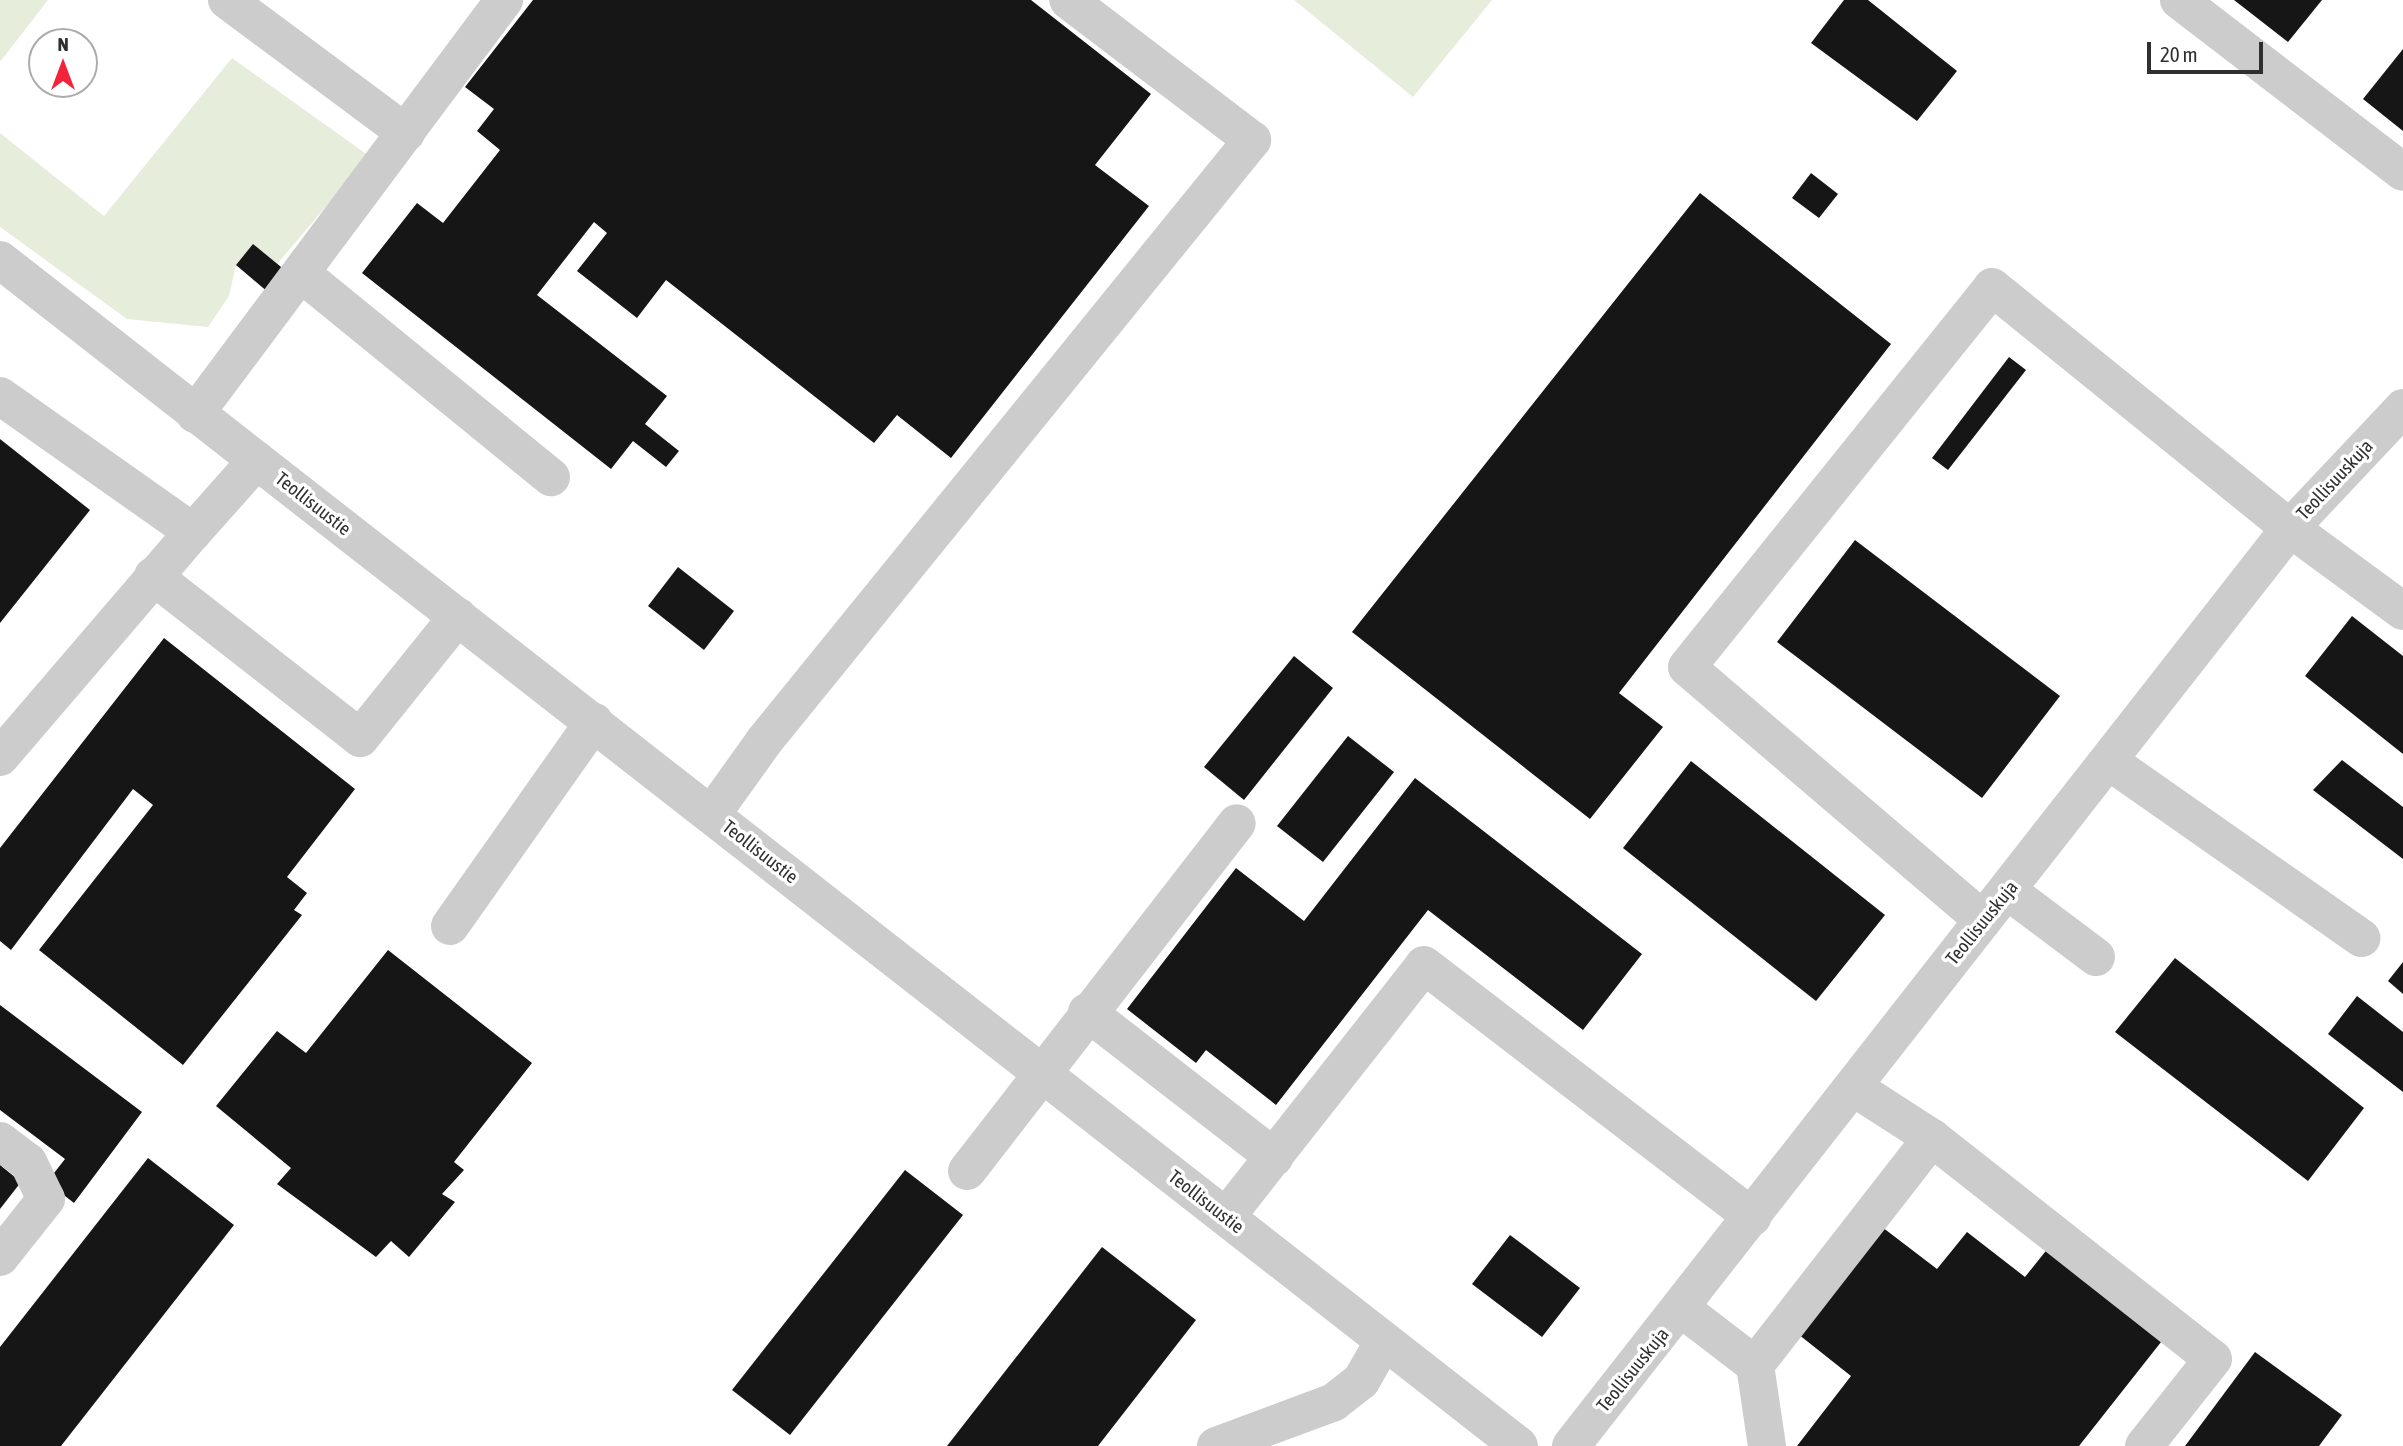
<!DOCTYPE html>
<html>
<head>
<meta charset="utf-8">
<style>
	body { margin:0 }
	#map { position:relative; width:2403px; height:1446px; overflow:hidden; background:#fff; font-family:"Asap Condensed",sans-serif }
	div>[style] { position:absolute }
	.green>* { inset:0; background:#e6eddb }
	.building>* { inset:0; background:#161616 }
	.minor>* { height:38px; margin:-19px; padding:0 19px; transform-origin:19px; border-radius:19px; background:#ccc }
	span { translate:-50% -50%; white-space:nowrap; text-align:center; line-height:1.15; -webkit-text-stroke:7px #fff; paint-order:stroke }
	.street-label { font-size:19px; color:#2f2f2f }
	.north { position:absolute; left:28px; top:28px; width:70px; height:70px; box-sizing:border-box; background:#fff; border:2px solid #acacac; border-radius:50%; rotate:0deg; font-size:19px; font-weight:700; line-height:28px; text-align:center; color:#2f2f2f }
	.north::after { content:''; display:block; margin:auto; width:24px; height:32px; background:#f3243a; clip-path:polygon(50% 0,100% 100%,50% 72%,0 100%) }
	.scale { position:absolute; left:2147px; top:42px; width:116px; height:32px; box-sizing:border-box; border:4px solid #2f2f2f; border-top:0; padding-left:9px; font-size:21px; line-height:24px; white-space:nowrap; color:#2f2f2f; -webkit-text-stroke:5px #fff; paint-order:stroke }
</style>
</head>
<body>
<div id="map">
	<div class="green">
		<i style="clip-path:polygon(0 0,48px 0,0 62px)"></i>
		<i style="clip-path:polygon(1294px 0,1492px 0,1413px 97px)"></i>
		<i style="clip-path:polygon(232px 58px,369px 156px,277px 264px,253px 245px,236px 265px,229px 296px,208px 327px,127px 319px,0 227px,0 133px,104px 216px)"></i>
	</div>
	<div class="building">
		<i style="clip-path:polygon(533px 0,1031px 0,1151px 94px,1095px 165px,1149px 206px,951px 458px,897px 415px,874px 443px,666px 280px,637px 318px,577px 271px,607px 233px,594px 222px,537px 295px,667px 396px,645px 424px,679px 451px,666px 467px,633px 441px,611px 469px,362px 273px,417px 203px,443px 223px,500px 150px,477px 131px,494px 109px,465px 87px)"></i>
		<i style="clip-path:polygon(1844px 0,1868px 0,1957px 71px,1917px 121px,1811px 43px)"></i>
		<i style="clip-path:polygon(2234px 0,2322px 0,2288px 42px)"></i>
		<i style="clip-path:polygon(2403px 49px,2403px 131px,2363px 99px)"></i>
		<i style="clip-path:polygon(1811px 173px,1838px 194px,1819px 218px,1792px 198px)"></i>
		<i style="clip-path:polygon(1700px 193px,1891px 344px,1619px 693px,1663px 727px,1590px 819px,1352px 632px)"></i>
		<i style="clip-path:polygon(253px 244px,286px 271px,269px 293px,236px 265px)"></i>
		<i style="clip-path:polygon(2009px 357px,2026px 370px,1948px 470px,1932px 458px)"></i>
		<i style="clip-path:polygon(0 439px,90px 510px,0 623px)"></i>
		<i style="clip-path:polygon(1855px 540px,2060px 696px,1982px 798px,1777px 642px)"></i>
		<i style="clip-path:polygon(678px 567px,734px 611px,704px 650px,648px 606px)"></i>
		<i style="clip-path:polygon(2352px 616px,2403px 656px,2403px 754px,2305px 676px)"></i>
		<i style="clip-path:polygon(164px 638px,355px 789px,287px 877px,307px 893px,294px 910px,302px 915px,183px 1065px,39px 950px,153px 805px,133px 789px,11px 950px,0 941px,0 848px)"></i>
		<i style="clip-path:polygon(1294px 656px,1333px 688px,1244px 800px,1204px 767px)"></i>
		<i style="clip-path:polygon(1348px 736px,1394px 772px,1323px 862px,1277px 826px)"></i>
		<i style="clip-path:polygon(2342px 760px,2403px 807px,2403px 859px,2313px 790px)"></i>
		<i style="clip-path:polygon(1691px 761px,1885px 915px,1816px 1001px,1623px 848px)"></i>
		<i style="clip-path:polygon(1415px 778px,1642px 954px,1583px 1030px,1428px 910px,1276px 1105px,1206px 1050px,1196px 1063px,1127px 1009px,1236px 868px,1304px 921px)"></i>
		<i style="clip-path:polygon(388px 950px,532px 1063px,454px 1162px,464px 1170px,442px 1194px,455px 1202px,409px 1257px,391px 1241px,376px 1257px,277px 1184px,291px 1168px,216px 1106px,277px 1031px,306px 1053px)"></i>
		<i style="clip-path:polygon(2175px 958px,2364px 1108px,2308px 1181px,2115px 1032px)"></i>
		<i style="clip-path:polygon(2403px 962px,2403px 994px,2388px 981px)"></i>
		<i style="clip-path:polygon(2357px 996px,2403px 1032px,2403px 1092px,2328px 1034px)"></i>
		<i style="clip-path:polygon(0 1005px,142px 1112px,74px 1203px,47px 1182px,65px 1159px,0 1110px)"></i>
		<i style="clip-path:polygon(148px 1158px,234px 1225px,61px 1446px,0 1446px,0 1347px)"></i>
		<i style="clip-path:polygon(0 1165px,21px 1182px,0 1209px)"></i>
		<i style="clip-path:polygon(905px 1170px,963px 1215px,790px 1435px,732px 1390px)"></i>
		<i style="clip-path:polygon(1882px 1227px,1937px 1269px,1967px 1232px,2025px 1277px,2049px 1247px,2165px 1337px,2079px 1446px,1797px 1446px,1851px 1376px,1798px 1334px)"></i>
		<i style="clip-path:polygon(1510px 1235px,1580px 1288px,1542px 1337px,1472px 1284px)"></i>
		<i style="clip-path:polygon(1102px 1247px,1196px 1320px,1098px 1446px,947px 1446px)"></i>
		<i style="clip-path:polygon(2255px 1352px,2342px 1415px,2319px 1446px,2185px 1446px)"></i>
	</div>
	<div class="minor">
		<i style="left:227px;top:0;width:223px;rotate:36.6deg"></i>
		<i style="left:2179px;top:0;width:282px;rotate:37.5deg"></i>
		<i style="left:0;top:260px;width:1927px;rotate:37.98deg"></i>
		<i style="left:303px;top:275px;width:320px;rotate:39.2deg"></i>
		<i style="left:0;top:396px;width:236px;rotate:35.2deg"></i>
		<i style="left:193px;top:532px;width:96px;rotate:-48.4deg"></i>
		<i style="left:195px;top:414px;width:517px;rotate:-53.26deg"></i>
		<i style="left:153px;top:576px;width:263px;rotate:38deg"></i>
		<i style="left:360px;top:738px;width:156px;rotate:-51.2deg"></i>
		<i style="left:0;top:757px;width:296px;rotate:-49.4deg"></i>
		<i style="left:2110px;top:762px;width:307px;rotate:35deg"></i>
		<i style="left:712px;top:814px;width:91px;rotate:-54.4deg"></i>
		<i style="left:765px;top:740px;width:773px;rotate:-50.93deg"></i>
		<i style="left:1252px;top:140px;width:231px;rotate:-142.7deg"></i>
		<i style="left:2008px;top:891px;width:110px;rotate:36.9deg"></i>
		<i style="left:1983px;top:920px;width:389px;rotate:-139.5deg"></i>
		<i style="left:1687px;top:667px;width:487px;rotate:-51.2deg"></i>
		<i style="left:1992px;top:287px;width:383px;rotate:39deg"></i>
		<i style="left:2290px;top:528px;width:140px;rotate:36.3deg"></i>
		<i style="left:450px;top:926px;width:250px;rotate:-54.8deg"></i>
		<i style="left:1087px;top:1012px;width:237px;rotate:37.8deg"></i>
		<i style="left:1853px;top:1087px;width:94px;rotate:32.8deg"></i>
		<i style="left:1932px;top:1138px;width:357px;rotate:38.2deg"></i>
		<i style="left:2213px;top:1359px;width:111px;rotate:128.4deg"></i>
		<i style="left:0;top:1141px;width:35px;rotate:37deg"></i>
		<i style="left:28px;top:1162px;width:41px;rotate:64.1deg"></i>
		<i style="left:46px;top:1199px;width:74px;rotate:128.4deg"></i>
		<i style="left:967px;top:1171px;width:440px;rotate:-52.2deg"></i>
		<i style="left:1226px;top:1217px;width:320px;rotate:-51.8deg"></i>
		<i style="left:1424px;top:965px;width:414px;rotate:37.5deg"></i>
		<i style="left:1682px;top:1309px;width:92px;rotate:37.5deg"></i>
		<i style="left:1755px;top:1365px;width:288px;rotate:-52.1deg"></i>
		<i style="left:1755px;top:1365px;width:82px;rotate:81.6deg"></i>
		<i style="left:1216px;top:1446px;width:126px;rotate:-20.4deg"></i>
		<i style="left:1334px;top:1402px;width:34px;rotate:-38deg"></i>
		<i style="left:1361px;top:1381px;width:46px;rotate:-60.1deg"></i>
		<i style="left:1571px;top:1446px;width:1166px;rotate:-51.93deg"></i>
		<i style="left:2290px;top:528px;width:165px;rotate:-46.7deg"></i>
	</div>
	<div class="street-label">
		<span style="left:2335px;top:480px;rotate:-47deg">Teollisuuskuja</span>
		<span style="left:313px;top:504px;rotate:38deg">Teollisuustie</span>
		<span style="left:760px;top:852px;rotate:38deg">Teollisuustie</span>
		<span style="left:1982px;top:923px;rotate:-51deg">Teollisuuskuja</span>
		<span style="left:1206px;top:1202px;rotate:38deg">Teollisuustie</span>
		<span style="left:1633px;top:1370px;rotate:-51deg">Teollisuuskuja</span>
	</div>
	<div class="north">N</div>
	<div class="scale">20 m</div>
</div>
</body>
</html>
